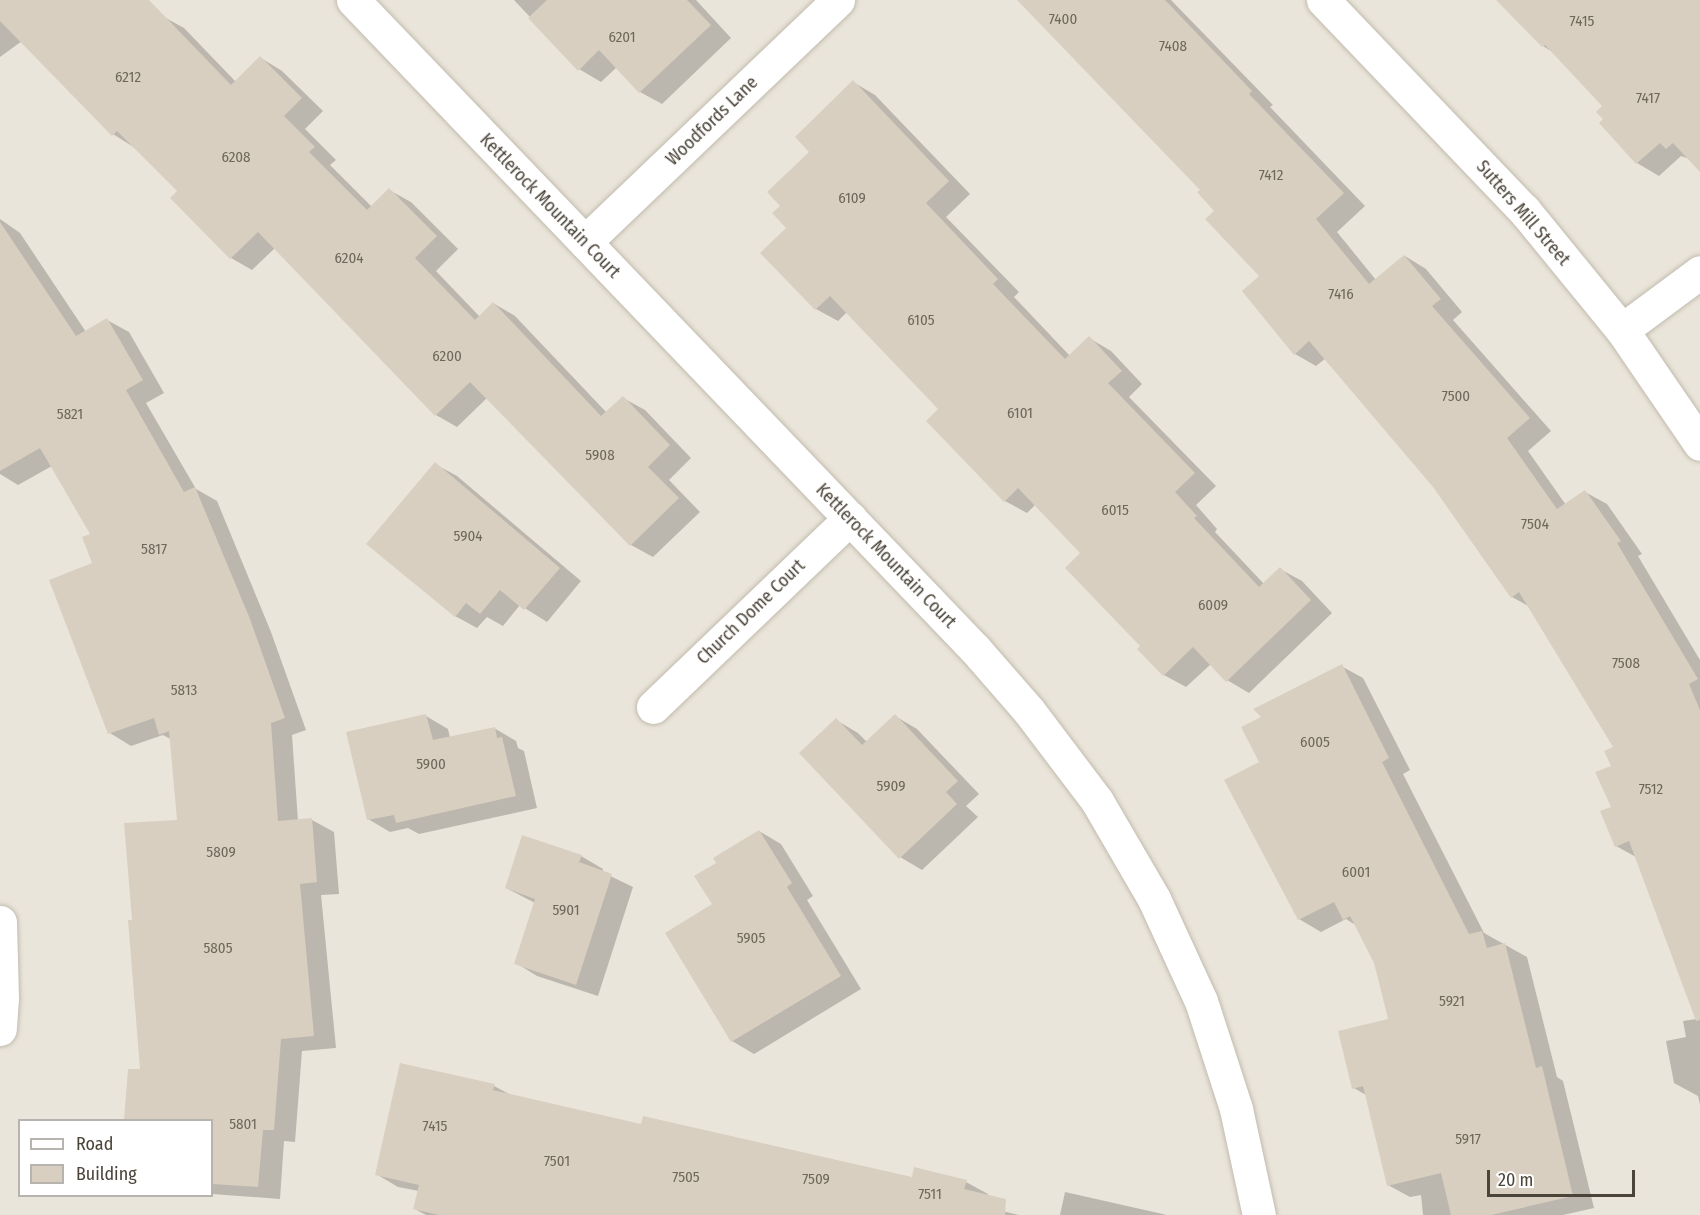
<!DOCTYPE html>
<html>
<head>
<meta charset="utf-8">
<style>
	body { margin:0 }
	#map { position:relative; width:1700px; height:1215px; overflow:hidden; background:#f6f3ec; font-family:"Fira Sans Condensed",sans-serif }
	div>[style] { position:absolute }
	.residential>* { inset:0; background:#eae5da }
	.shadow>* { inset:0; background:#0003 }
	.building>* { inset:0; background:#d8cfc1 }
	.roads { filter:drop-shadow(0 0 2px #c2bbae) drop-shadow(0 0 2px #c2bbae) }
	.street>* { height:33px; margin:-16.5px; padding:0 16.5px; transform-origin:16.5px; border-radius:16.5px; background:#fff }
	span { translate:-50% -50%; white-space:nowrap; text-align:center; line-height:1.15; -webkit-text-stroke:5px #fff; paint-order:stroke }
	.number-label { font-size:15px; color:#6e675b }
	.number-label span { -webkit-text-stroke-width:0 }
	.street-label { font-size:18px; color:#4b4439 }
	.legend { position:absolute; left:18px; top:1119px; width:195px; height:78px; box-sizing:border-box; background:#fff; border:2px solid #b7b4b0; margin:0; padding:8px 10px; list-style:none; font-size:18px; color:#4b4439 }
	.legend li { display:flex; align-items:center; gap:12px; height:30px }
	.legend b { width:30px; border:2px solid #b7b4b0 }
	.scale { position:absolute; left:1487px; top:1170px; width:148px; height:27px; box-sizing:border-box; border:3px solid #4b4439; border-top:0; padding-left:8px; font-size:18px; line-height:21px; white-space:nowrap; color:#4b4439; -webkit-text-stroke:4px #fff; paint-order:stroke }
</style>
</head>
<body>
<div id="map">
	<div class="residential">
		<i style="clip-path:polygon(evenodd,0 0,1700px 0,1700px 1215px,0 1215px,0 0,20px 1120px,212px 1120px,212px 1196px,20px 1196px,20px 1120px)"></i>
	</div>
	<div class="shadow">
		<i style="clip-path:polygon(0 0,133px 0,184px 28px,236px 82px,261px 58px,282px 71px,323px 111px,305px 129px,336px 160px,330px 165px,372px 207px,389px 190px,411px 202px,458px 249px,436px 271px,480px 317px,493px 303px,515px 316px,607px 413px,623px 398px,645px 410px,691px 458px,669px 480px,700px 512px,653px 557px,631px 545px,487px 398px,457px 427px,436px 415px,275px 248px,252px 270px,231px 258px,179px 191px,135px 148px,113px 134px,22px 41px,0 57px)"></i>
		<i style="clip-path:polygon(514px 0,696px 0,731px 38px,662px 104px,640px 92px,617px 67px,601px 82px,579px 69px)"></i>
		<i style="clip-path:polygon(1019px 0,1171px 0,1273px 105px,1270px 107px,1365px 206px,1337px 232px,1376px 280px,1405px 256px,1426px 269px,1462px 312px,1453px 320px,1551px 431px,1528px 451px,1566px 505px,1585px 492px,1607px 504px,1642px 554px,1638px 556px,1700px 660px,1700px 1105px,1698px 1096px,1674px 1083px,1666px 1041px,1686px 1037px,1683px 1021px,1696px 1019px,1636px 857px,1616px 846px,1613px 808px,1615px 748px,1530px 607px,1512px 597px,1434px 486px,1326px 358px,1316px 366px,1295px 354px,1262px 276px,1202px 190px)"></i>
		<i style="clip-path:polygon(1514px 0,1700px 0,1700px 168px,1690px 159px,1681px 156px,1659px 176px,1637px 163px,1601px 123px,1605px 119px,1605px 106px,1554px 53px,1543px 46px)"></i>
		<i style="clip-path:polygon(853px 82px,875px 95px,970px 194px,946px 217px,1019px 292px,1014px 297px,1070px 356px,1089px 338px,1111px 351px,1142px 384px,1129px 397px,1216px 486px,1196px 505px,1217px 529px,1215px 532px,1264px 584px,1280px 569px,1302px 581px,1332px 613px,1249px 693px,1227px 680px,1211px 664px,1186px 687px,1164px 675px,1142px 646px,1082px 553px,1035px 505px,1027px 513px,1005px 501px,941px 409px,847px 312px,838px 321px,816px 309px,782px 206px)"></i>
		<i style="clip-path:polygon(0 219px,20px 233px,86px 332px,107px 320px,129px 332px,164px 393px,146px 403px,196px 489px,217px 501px,271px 632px,306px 730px,292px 735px,298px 821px,312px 820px,334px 832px,339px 894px,321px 895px,336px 1048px,302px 1051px,295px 1142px,284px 1141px,280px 1199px,212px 1194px,212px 1120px,125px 1120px,129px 1070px,141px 1071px,134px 921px,178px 822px,172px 740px,163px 735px,131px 746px,110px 733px,92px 535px,52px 466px,18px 485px,0 474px)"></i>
		<i style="clip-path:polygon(435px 464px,457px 476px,581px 581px,547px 622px,520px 605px,503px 626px,487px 617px,477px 628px,455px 616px)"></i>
		<i style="clip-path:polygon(1341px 666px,1363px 678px,1410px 770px,1403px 774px,1484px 933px,1527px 957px,1557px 1077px,1563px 1081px,1594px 1208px,1563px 1215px,1423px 1215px,1421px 1195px,1410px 1197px,1388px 1185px,1366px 1095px,1354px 1088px,1390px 1020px,1375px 962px,1357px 926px,1346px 919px,1321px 932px,1299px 919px,1261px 763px,1263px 718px)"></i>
		<i style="clip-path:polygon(426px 716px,448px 729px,450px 738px,494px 728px,516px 741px,518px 748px,524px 751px,537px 808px,419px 834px,408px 828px,390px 832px,368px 819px)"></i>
		<i style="clip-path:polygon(895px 716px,917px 729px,979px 794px,966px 806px,978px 817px,922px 870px,900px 857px,836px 720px,858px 733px,867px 742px)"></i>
		<i style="clip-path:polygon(759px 831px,781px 844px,813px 896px,807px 900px,861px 989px,754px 1054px,732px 1041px,667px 933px,714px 904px,718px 863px)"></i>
		<i style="clip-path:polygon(581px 856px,603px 869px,602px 872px,633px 887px,598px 996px,537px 976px,516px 963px,535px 903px,506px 888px)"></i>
		<i style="clip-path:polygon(494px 1086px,513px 1096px,642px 1125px,913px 1179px,966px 1182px,988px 1194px,985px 1207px,1019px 1215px,426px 1215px,415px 1209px,419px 1191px,398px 1187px,376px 1174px)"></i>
		<i style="clip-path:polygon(1065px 1192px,1167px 1215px,1060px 1215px)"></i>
	</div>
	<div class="building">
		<i style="clip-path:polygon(0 0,149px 0,231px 85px,260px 56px,302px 98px,284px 116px,315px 147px,309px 152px,367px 210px,389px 188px,437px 236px,415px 258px,475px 320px,493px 302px,601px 416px,623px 396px,670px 445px,648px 467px,679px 498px,630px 546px,470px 382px,435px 416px,258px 232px,230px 259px,170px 198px,177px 191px,117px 131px,112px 136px,0 21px)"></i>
		<i style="clip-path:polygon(547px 0,687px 0,711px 25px,639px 93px,599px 50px,578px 71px,528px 18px)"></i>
		<i style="clip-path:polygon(1017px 0,1165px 0,1252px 91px,1249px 94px,1344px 193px,1316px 219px,1369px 284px,1404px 255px,1441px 299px,1432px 306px,1530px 418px,1507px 438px,1557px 509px,1585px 490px,1621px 541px,1617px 543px,1698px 679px,1689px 684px,1700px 710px,1700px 1020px,1696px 1021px,1629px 841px,1615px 847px,1600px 811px,1611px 807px,1595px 772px,1611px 766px,1604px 751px,1613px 747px,1519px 592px,1511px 598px,1433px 487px,1309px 341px,1294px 355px,1242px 291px,1259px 276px,1205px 219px,1214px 211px,1197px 192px,1200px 190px)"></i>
		<i style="clip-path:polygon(1496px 0,1700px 0,1700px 172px,1673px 143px,1666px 149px,1660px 143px,1636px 164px,1599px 123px,1603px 119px,1596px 112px,1602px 106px,1545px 45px,1542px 47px)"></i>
		<i style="clip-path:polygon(853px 80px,949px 181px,926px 203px,998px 279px,993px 284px,1065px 359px,1089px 336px,1122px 371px,1108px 383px,1195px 473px,1175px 492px,1197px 516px,1194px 518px,1259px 587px,1280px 567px,1311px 600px,1226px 682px,1193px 647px,1163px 676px,1137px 649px,1140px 646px,1065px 568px,1080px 553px,1018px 488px,1004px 502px,926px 421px,938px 409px,830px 296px,815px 310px,760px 253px,786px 228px,772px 213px,780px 206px,767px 192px,809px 152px,795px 137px)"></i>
		<i style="clip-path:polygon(0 222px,76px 336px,107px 318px,143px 380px,126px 390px,184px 492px,195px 487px,250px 619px,285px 718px,271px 723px,278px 821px,312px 818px,317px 882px,300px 884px,314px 1036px,281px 1039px,274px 1130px,263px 1130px,258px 1187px,212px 1184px,212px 1120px,124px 1120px,128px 1069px,140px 1069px,128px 920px,132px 920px,124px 823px,177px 820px,169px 731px,159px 735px,154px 718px,108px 734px,49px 580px,92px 563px,82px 537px,90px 534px,40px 448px,0 471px)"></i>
		<i style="clip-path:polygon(435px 462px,560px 568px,524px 610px,500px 590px,480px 614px,466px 603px,455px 617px,366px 544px)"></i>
		<i style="clip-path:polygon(1342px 664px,1389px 758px,1382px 762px,1469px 934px,1482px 931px,1487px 948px,1505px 943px,1536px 1068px,1542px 1066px,1573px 1196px,1491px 1215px,1451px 1215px,1441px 1173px,1387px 1186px,1363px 1086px,1352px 1089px,1338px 1031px,1388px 1019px,1374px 963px,1350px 916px,1343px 920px,1334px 902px,1298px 920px,1224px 780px,1259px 762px,1241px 727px,1261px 717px,1253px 709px)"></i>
		<i style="clip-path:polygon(426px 714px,433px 740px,495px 727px,497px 738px,502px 737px,516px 796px,396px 823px,394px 815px,367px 820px,346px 732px)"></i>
		<i style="clip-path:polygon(895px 714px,958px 781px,946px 792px,957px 804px,899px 859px,799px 753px,836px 718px,862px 745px)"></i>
		<i style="clip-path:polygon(759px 830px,792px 883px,787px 887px,841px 976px,731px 1042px,665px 933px,712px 904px,694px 876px,716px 863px,713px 858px)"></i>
		<i style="clip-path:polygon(522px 835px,582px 855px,579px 862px,612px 874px,576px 985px,514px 964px,535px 899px,505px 888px)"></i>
		<i style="clip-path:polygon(400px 1063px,495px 1084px,493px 1090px,641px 1124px,643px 1116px,912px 1177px,914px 1167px,967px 1180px,964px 1189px,1006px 1199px,1005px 1215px,439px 1215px,413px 1209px,419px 1185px,375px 1175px)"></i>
	</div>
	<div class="roads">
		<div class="street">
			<i style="left:353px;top:0;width:899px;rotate:46.22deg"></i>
			<i style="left:975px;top:649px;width:82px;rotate:48.9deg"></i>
			<i style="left:1029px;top:711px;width:113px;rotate:52.9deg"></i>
			<i style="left:1097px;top:801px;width:113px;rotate:59.8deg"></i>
			<i style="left:1154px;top:899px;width:112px;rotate:65.3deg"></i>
			<i style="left:1201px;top:1001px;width:114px;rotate:72deg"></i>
			<i style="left:1236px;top:1109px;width:108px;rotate:77.8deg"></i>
			<i style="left:1323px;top:0;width:291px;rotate:46.3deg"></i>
			<i style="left:1524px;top:210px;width:155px;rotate:50.8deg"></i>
			<i style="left:1622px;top:330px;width:138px;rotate:55.6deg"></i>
			<i style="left:585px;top:242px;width:350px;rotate:-43.7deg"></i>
			<i style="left:1622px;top:330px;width:97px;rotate:-36.6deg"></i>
			<i style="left:653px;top:707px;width:273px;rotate:-43.8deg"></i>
			<i style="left:0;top:922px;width:76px;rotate:88.5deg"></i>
			<i style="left:2px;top:998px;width:31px;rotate:94deg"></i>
		</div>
	</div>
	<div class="number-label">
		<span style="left:1063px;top:20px">7400</span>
		<span style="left:1582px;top:22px">7415</span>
		<span style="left:622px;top:38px">6201</span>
		<span style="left:1173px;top:47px">7408</span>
		<span style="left:128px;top:78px">6212</span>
		<span style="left:1648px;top:99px">7417</span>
		<span style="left:236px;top:158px">6208</span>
		<span style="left:1271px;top:176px">7412</span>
		<span style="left:852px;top:199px">6109</span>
		<span style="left:349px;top:259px">6204</span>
		<span style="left:1341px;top:295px">7416</span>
		<span style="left:921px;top:321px">6105</span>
		<span style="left:447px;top:357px">6200</span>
		<span style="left:1456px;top:397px">7500</span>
		<span style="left:1020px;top:414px">6101</span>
		<span style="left:70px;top:415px">5821</span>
		<span style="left:600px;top:456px">5908</span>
		<span style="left:1115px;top:511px">6015</span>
		<span style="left:1535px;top:525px">7504</span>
		<span style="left:468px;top:537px">5904</span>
		<span style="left:154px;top:550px">5817</span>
		<span style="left:1213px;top:606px">6009</span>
		<span style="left:1626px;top:664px">7508</span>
		<span style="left:184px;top:691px">5813</span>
		<span style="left:1315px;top:743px">6005</span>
		<span style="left:431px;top:765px">5900</span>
		<span style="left:891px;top:787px">5909</span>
		<span style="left:1651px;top:790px">7512</span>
		<span style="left:221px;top:853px">5809</span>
		<span style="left:1356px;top:873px">6001</span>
		<span style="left:566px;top:911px">5901</span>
		<span style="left:751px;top:939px">5905</span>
		<span style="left:218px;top:949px">5805</span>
		<span style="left:1452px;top:1002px">5921</span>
		<span style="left:243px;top:1125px">5801</span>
		<span style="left:435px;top:1127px">7415</span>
		<span style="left:1468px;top:1140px">5917</span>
		<span style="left:557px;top:1162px">7501</span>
		<span style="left:686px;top:1178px">7505</span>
		<span style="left:816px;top:1180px">7509</span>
		<span style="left:930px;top:1195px">7511</span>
	</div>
	<div class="street-label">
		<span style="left:712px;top:121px;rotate:-44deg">Woodfords Lane</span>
		<span style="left:550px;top:206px;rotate:46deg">Kettlerock Mountain Court</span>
		<span style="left:1523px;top:213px;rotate:49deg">Sutters Mill Street</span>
		<span style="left:886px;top:556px;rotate:46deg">Kettlerock Mountain Court</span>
		<span style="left:751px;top:612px;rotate:-44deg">Church Dome Court</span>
	</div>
	<ul class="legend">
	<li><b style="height:8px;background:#fff"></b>Road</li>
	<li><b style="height:16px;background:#d8cfc1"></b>Building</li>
	</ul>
	<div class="scale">20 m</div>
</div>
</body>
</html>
